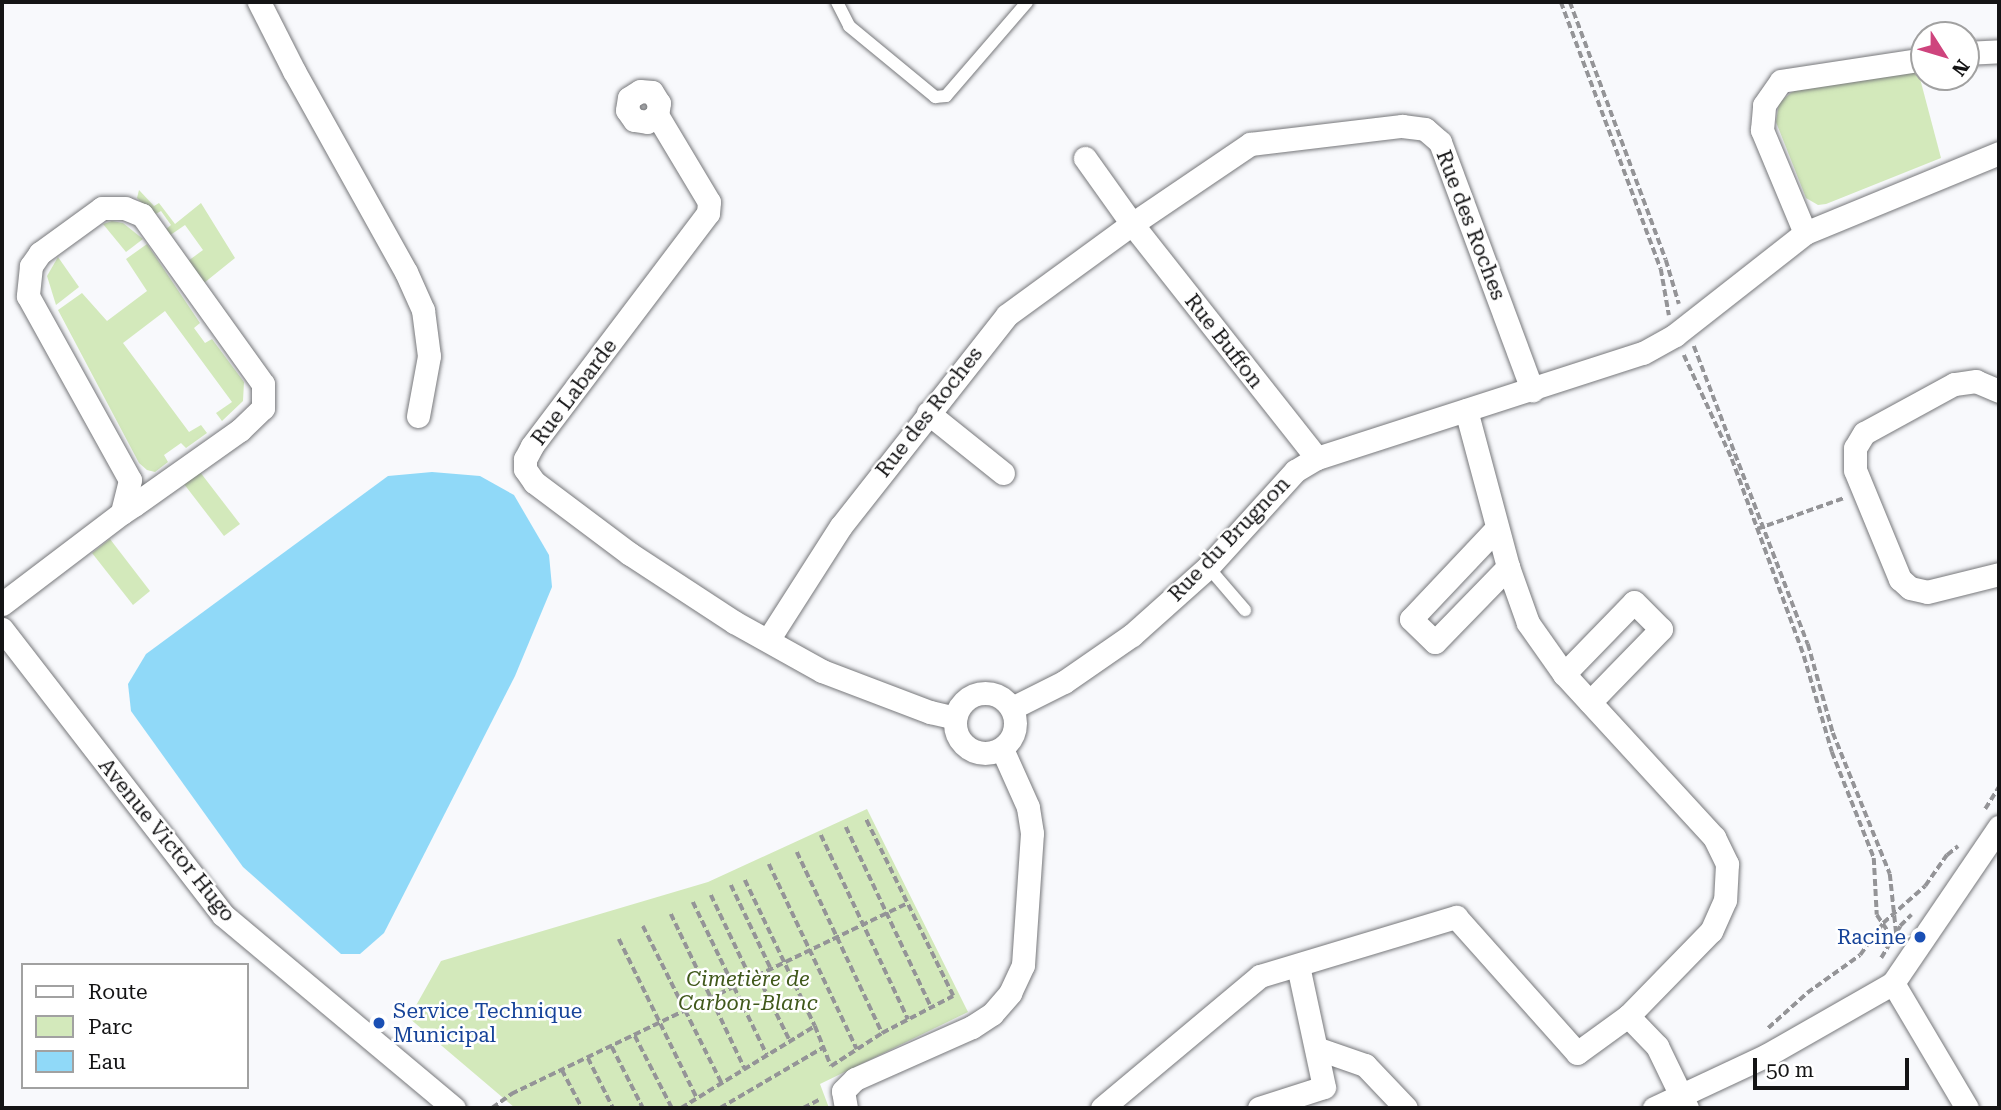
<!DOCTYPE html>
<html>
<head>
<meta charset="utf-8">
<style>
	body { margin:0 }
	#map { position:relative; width:2001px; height:1110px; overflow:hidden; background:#f8f9fc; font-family:"Roboto Serif",serif }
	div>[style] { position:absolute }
	.green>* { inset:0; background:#d3e9bb }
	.water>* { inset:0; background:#90d9f8 }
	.path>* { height:3.5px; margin-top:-1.75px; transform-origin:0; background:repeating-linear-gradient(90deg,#949497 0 7px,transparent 0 10.5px) }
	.roads { filter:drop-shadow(0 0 2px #77787b) drop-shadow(0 0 2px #77787b) }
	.service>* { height:12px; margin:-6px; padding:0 6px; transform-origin:6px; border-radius:6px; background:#fff }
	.minor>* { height:23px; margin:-11.5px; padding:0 11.5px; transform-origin:11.5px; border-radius:11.5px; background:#fff }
	.minor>.ring { margin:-11.5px; padding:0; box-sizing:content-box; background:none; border:23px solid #fff; border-radius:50% }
	.dots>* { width:19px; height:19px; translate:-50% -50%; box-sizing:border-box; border:4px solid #fff; border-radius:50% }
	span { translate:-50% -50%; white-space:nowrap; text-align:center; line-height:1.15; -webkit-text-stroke:5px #fff; paint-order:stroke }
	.street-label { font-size:21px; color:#141415 }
	.transit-label { font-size:21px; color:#164399 }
	.right { translate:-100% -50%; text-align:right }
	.left { translate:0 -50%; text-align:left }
	.park-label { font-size:21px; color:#40581b; font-style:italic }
	.frame { position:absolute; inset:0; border:4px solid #141415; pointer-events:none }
	.legend { position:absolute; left:21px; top:963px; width:228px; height:126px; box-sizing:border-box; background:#fff; border:2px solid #a1a1a1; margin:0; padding:9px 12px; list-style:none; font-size:21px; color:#141415 }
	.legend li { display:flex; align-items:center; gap:14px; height:35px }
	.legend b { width:35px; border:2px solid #a1a1a1 }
	.north { position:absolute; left:1910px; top:21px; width:70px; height:70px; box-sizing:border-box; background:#fff; border:2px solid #a1a1a1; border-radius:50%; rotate:127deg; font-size:19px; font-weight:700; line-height:28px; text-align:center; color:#141415 }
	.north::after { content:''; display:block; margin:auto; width:24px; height:32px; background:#ce447d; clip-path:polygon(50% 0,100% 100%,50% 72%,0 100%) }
	.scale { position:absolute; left:1753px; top:1058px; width:156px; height:32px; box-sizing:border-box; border:4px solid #141415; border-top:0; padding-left:9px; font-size:21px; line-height:24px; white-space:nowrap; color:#141415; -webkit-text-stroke:5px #fff; paint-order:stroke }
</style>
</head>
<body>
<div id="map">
	<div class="green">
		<i style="clip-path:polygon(1918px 71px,1941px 158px,1826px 204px,1818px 205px,1806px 198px,1776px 122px,1779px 103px,1792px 92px,1803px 88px)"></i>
		<i style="clip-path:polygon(139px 190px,154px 206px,159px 203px,175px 224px,201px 203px,235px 258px,204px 283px,188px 261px,203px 250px,185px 225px,169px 236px,165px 230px,171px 225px,161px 211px,154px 215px,137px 198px)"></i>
		<i style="clip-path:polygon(112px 221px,123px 223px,143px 239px,126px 252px,103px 224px)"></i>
		<i style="clip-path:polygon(147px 244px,200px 323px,194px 328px,205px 343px,212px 339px,244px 382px,243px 401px,222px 421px,216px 413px,232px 402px,165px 311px,123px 343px,189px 432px,201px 425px,207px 433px,186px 448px,181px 443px,164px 455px,168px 462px,155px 472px,147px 470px,139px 463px,58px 310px,82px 293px,107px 321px,147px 291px,126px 259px)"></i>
		<i style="clip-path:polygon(58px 257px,79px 287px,56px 305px,47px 276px)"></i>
		<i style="clip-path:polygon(200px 472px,240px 524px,224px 536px,184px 484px)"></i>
		<i style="clip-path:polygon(110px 539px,150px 591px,133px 605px,92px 553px)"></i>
		<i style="clip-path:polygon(867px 809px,968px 1012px,820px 1084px,829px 1108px,515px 1108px,409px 1018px,441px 961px,708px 882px)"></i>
	</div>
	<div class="water">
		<i style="clip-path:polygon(432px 472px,480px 476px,514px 495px,549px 555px,552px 587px,515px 676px,384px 933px,360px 954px,341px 954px,243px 867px,131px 711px,128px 684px,146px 654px,388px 476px)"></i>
	</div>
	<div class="path">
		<i style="left:1561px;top:2px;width:285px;rotate:69.5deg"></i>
		<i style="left:1661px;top:269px;width:47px;rotate:80.1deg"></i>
		<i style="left:1570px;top:2px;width:275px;rotate:69.6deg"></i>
		<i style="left:1666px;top:260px;width:46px;rotate:73.5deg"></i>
		<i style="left:1694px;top:346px;width:319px;rotate:69.1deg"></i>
		<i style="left:1808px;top:644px;width:92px;rotate:74.3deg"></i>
		<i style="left:1833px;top:733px;width:152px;rotate:68deg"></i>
		<i style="left:1890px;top:874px;width:65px;rotate:83.9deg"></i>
		<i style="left:1684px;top:355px;width:115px;rotate:65.2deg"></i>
		<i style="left:1732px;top:459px;width:210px;rotate:69.9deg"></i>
		<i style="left:1804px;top:656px;width:100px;rotate:73.7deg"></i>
		<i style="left:1832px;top:752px;width:114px;rotate:68.4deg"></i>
		<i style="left:1874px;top:858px;width:57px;rotate:87deg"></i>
		<i style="left:1877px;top:915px;width:29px;rotate:56deg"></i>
		<i style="left:1757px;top:529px;width:92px;rotate:-19.6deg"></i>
		<i style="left:1985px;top:809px;width:26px;rotate:-58deg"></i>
		<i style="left:846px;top:827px;width:199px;rotate:64.7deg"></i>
		<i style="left:821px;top:835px;width:204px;rotate:64.7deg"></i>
		<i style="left:797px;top:852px;width:200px;rotate:64.8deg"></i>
		<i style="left:769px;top:864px;width:205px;rotate:64.6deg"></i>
		<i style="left:745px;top:880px;width:162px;rotate:64.4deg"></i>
		<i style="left:815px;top:1026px;width:43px;rotate:68.2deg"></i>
		<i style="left:831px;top:1066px;width:61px;rotate:-32.9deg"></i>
		<i style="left:882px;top:1033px;width:80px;rotate:-27.5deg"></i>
		<i style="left:953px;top:996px;width:199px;rotate:-116.3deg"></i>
		<i style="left:731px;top:885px;width:93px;rotate:64.5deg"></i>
		<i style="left:711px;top:895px;width:93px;rotate:64.5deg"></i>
		<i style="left:693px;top:902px;width:170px;rotate:64.2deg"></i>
		<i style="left:671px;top:914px;width:172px;rotate:64.5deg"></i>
		<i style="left:643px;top:926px;width:177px;rotate:63.4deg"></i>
		<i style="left:619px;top:939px;width:177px;rotate:63.9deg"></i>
		<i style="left:1881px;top:958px;width:37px;rotate:-59deg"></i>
		<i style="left:1900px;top:926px;width:16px;rotate:-45deg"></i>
		<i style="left:758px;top:976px;width:72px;rotate:63.8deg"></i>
		<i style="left:1768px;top:1028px;width:52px;rotate:-41.9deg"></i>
		<i style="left:1807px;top:993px;width:65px;rotate:-35.6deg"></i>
		<i style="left:1860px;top:955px;width:39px;rotate:-54deg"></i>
		<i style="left:1883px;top:923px;width:56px;rotate:-41.4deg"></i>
		<i style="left:1925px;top:886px;width:38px;rotate:-55deg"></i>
		<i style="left:1947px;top:855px;width:14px;rotate:-39deg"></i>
		<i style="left:635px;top:1036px;width:81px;rotate:62.8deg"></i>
		<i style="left:612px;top:1047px;width:68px;rotate:63.1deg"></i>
		<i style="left:588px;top:1058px;width:56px;rotate:63.4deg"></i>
		<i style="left:562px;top:1070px;width:43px;rotate:62.2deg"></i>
		<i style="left:492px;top:1108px;width:24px;rotate:-36deg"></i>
		<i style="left:511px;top:1094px;width:438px;rotate:-25.7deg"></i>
		<i style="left:681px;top:1108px;width:157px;rotate:-31.5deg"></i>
		<i style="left:720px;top:1108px;width:121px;rotate:-30.4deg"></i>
		<i style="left:803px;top:1108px;width:18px;rotate:-27deg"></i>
	</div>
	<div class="roads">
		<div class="service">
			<i style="left:837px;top:2px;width:27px;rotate:63deg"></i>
			<i style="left:849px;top:26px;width:112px;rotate:39.5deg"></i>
			<i style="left:935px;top:97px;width:11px;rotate:-5deg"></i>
			<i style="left:946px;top:96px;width:124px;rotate:-49.2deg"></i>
			<i style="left:1208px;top:567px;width:57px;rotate:49.3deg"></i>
		</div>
		<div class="minor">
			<i style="left:259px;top:2px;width:77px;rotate:63.1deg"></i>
			<i style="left:294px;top:71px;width:230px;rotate:60.9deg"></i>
			<i style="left:406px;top:272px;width:42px;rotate:65.9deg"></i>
			<i style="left:423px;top:310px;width:46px;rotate:82.6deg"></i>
			<i style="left:429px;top:356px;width:61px;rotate:100.4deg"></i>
			<i style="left:1966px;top:53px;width:33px;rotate:-3deg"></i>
			<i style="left:657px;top:115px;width:12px;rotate:145deg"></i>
			<i style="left:647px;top:122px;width:13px;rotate:-171deg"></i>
			<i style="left:634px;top:120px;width:12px;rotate:-125deg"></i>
			<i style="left:627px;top:110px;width:12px;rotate:-81deg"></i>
			<i style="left:629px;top:98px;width:13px;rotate:-32deg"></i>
			<i style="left:640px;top:91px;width:12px;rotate:5deg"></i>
			<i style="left:652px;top:92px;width:13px;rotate:58deg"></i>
			<i style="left:659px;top:103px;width:12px;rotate:99deg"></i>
			<i style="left:657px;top:115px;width:101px;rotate:59.1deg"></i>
			<i style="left:709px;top:202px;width:11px;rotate:95deg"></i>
			<i style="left:708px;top:213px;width:292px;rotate:127.1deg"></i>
			<i style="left:532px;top:446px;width:15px;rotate:118deg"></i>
			<i style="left:525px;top:459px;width:10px;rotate:90deg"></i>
			<i style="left:525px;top:469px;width:16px;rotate:55deg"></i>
			<i style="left:534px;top:482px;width:120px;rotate:36.9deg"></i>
			<i style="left:630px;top:554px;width:124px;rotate:33.2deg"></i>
			<i style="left:734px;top:622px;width:101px;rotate:29.1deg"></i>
			<i style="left:822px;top:671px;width:116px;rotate:20.8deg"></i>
			<i style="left:930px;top:712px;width:26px;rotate:13deg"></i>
			<i style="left:1085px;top:158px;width:81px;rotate:54.5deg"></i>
			<i style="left:1132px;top:224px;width:298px;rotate:51.7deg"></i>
			<i style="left:1805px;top:233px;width:112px;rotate:-112.7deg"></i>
			<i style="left:1762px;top:130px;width:25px;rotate:-85deg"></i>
			<i style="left:1764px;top:105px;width:29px;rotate:-55deg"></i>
			<i style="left:1781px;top:81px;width:145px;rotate:-8.7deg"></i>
			<i style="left:1999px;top:391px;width:25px;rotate:-157deg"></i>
			<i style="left:1976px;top:381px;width:22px;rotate:172deg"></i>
			<i style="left:1954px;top:384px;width:102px;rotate:151.4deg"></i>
			<i style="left:1864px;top:433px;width:17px;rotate:121deg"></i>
			<i style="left:1855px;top:448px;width:22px;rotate:90deg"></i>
			<i style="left:1855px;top:470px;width:118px;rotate:67.6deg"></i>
			<i style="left:1900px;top:579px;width:13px;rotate:42deg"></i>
			<i style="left:1910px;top:588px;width:17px;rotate:13deg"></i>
			<i style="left:1927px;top:592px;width:74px;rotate:-14deg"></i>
			<i style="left:1466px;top:410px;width:163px;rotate:75deg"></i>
			<i style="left:1508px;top:567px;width:59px;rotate:70.3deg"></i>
			<i style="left:1528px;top:623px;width:62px;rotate:54.8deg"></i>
			<i style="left:1564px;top:674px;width:222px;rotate:47.4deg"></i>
			<i style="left:1714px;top:837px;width:30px;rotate:64deg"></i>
			<i style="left:1727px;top:864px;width:36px;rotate:93deg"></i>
			<i style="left:1725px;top:900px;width:34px;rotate:114deg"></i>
			<i style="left:1711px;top:931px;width:119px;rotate:134.3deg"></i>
			<i style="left:1628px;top:1016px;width:42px;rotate:46deg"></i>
			<i style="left:1657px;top:1046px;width:69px;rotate:64.2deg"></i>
			<i style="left:928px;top:413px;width:96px;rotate:38.7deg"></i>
			<i style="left:1497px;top:528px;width:125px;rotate:133.4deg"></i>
			<i style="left:1411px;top:619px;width:33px;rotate:44deg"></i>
			<i style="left:1435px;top:642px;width:105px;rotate:-45.8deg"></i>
			<i style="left:2px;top:604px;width:151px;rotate:-37.2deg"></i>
			<i style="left:122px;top:513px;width:14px;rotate:-34deg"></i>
			<i style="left:134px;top:505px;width:130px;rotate:-35.3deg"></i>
			<i style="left:240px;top:430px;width:32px;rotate:-44deg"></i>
			<i style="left:263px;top:408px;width:24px;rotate:-90deg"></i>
			<i style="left:263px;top:384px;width:208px;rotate:-125.6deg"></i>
			<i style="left:142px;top:215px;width:18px;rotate:-158deg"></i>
			<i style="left:125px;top:208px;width:23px;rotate:180deg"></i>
			<i style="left:102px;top:208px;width:77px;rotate:144deg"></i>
			<i style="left:40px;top:253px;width:16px;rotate:125deg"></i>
			<i style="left:31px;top:266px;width:30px;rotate:96deg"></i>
			<i style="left:28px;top:296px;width:210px;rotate:61deg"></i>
			<i style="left:130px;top:480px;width:34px;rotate:104deg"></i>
			<i style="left:2px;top:629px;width:361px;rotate:52.3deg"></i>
			<i style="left:223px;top:915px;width:301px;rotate:39.9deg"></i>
			<i style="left:768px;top:640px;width:135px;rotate:-57.4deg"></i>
			<i style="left:841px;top:526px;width:268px;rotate:-51.8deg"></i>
			<i style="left:1007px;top:315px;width:155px;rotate:-36.1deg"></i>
			<i style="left:1132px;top:224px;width:143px;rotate:-34.1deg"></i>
			<i style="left:1250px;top:144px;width:153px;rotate:-6.8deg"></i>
			<i style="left:1402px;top:126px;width:23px;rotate:7deg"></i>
			<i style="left:1425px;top:129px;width:20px;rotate:41deg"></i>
			<i style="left:1440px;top:142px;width:265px;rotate:69.6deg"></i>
			<i style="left:1564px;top:674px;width:100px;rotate:-45.8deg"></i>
			<i style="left:1634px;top:602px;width:38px;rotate:45deg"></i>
			<i style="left:1661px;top:629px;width:102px;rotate:134.2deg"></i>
			<i class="ring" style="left:955px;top:693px;width:37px;height:37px"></i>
			<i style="left:1012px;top:708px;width:58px;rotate:-26.6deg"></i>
			<i style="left:1064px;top:682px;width:83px;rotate:-34.7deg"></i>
			<i style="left:1132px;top:635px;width:102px;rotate:-41.8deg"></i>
			<i style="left:1208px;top:567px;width:130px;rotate:-47.8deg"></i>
			<i style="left:1295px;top:471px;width:26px;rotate:-31deg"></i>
			<i style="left:1317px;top:458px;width:342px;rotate:-17.9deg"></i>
			<i style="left:1643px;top:353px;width:37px;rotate:-29deg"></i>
			<i style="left:1675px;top:335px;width:165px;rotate:-38.1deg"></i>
			<i style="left:1805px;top:233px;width:210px;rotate:-22.4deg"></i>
			<i style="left:1893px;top:983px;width:145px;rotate:59.4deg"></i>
			<i style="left:1316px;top:1048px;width:52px;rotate:19.1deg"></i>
			<i style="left:1365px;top:1065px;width:59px;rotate:46.4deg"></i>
			<i style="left:846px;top:1108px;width:17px;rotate:-100deg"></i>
			<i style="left:843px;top:1091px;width:17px;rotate:-45deg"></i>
			<i style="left:855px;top:1079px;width:128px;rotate:-24deg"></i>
			<i style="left:972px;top:1027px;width:24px;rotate:-33deg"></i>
			<i style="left:992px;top:1014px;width:28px;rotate:-49deg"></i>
			<i style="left:1010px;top:993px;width:31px;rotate:-65deg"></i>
			<i style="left:1023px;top:965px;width:132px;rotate:-86.1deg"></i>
			<i style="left:1032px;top:833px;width:26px;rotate:-99deg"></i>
			<i style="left:1028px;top:807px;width:64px;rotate:-114.1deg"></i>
			<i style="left:1102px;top:1108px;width:206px;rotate:-39.9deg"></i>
			<i style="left:1260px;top:976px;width:205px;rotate:-16.8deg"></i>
			<i style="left:1456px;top:917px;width:182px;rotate:48.3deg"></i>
			<i style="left:1577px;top:1053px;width:63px;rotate:-36deg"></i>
			<i style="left:1259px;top:1108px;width:68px;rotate:-17.9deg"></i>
			<i style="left:1324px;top:1087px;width:124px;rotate:-102.1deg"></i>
			<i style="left:1654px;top:1108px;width:125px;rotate:-25.1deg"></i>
			<i style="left:1767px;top:1055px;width:145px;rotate:-29.7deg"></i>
			<i style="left:1893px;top:983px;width:189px;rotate:-55.8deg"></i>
		</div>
	</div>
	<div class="dots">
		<i style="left:1920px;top:937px;background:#1a4fb4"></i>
		<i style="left:379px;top:1023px;background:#1a4fb4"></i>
	</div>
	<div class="street-label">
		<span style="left:1471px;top:225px;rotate:69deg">Rue des Roches</span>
		<span style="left:1224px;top:341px;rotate:52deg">Rue Buffon</span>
		<span style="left:574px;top:392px;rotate:-53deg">Rue Labarde</span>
		<span style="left:929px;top:412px;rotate:-52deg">Rue des Roches</span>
		<span style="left:1229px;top:539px;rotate:-46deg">Rue du Brugnon</span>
		<span style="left:167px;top:840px;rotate:51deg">Avenue Victor Hugo</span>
	</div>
	<div class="transit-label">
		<span class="right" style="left:1906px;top:937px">Racine</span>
		<span class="left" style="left:393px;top:1023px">Service Technique<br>Municipal</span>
	</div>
	<div class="park-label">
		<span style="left:748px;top:991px">Cimetière de<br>Carbon-Blanc</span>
	</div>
	<div class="frame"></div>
	<ul class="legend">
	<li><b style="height:9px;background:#fff"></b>Route</li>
	<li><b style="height:19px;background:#d3e9bb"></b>Parc</li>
	<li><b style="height:19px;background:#90d9f8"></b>Eau</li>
	</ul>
	<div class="north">N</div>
	<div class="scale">50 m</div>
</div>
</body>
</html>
